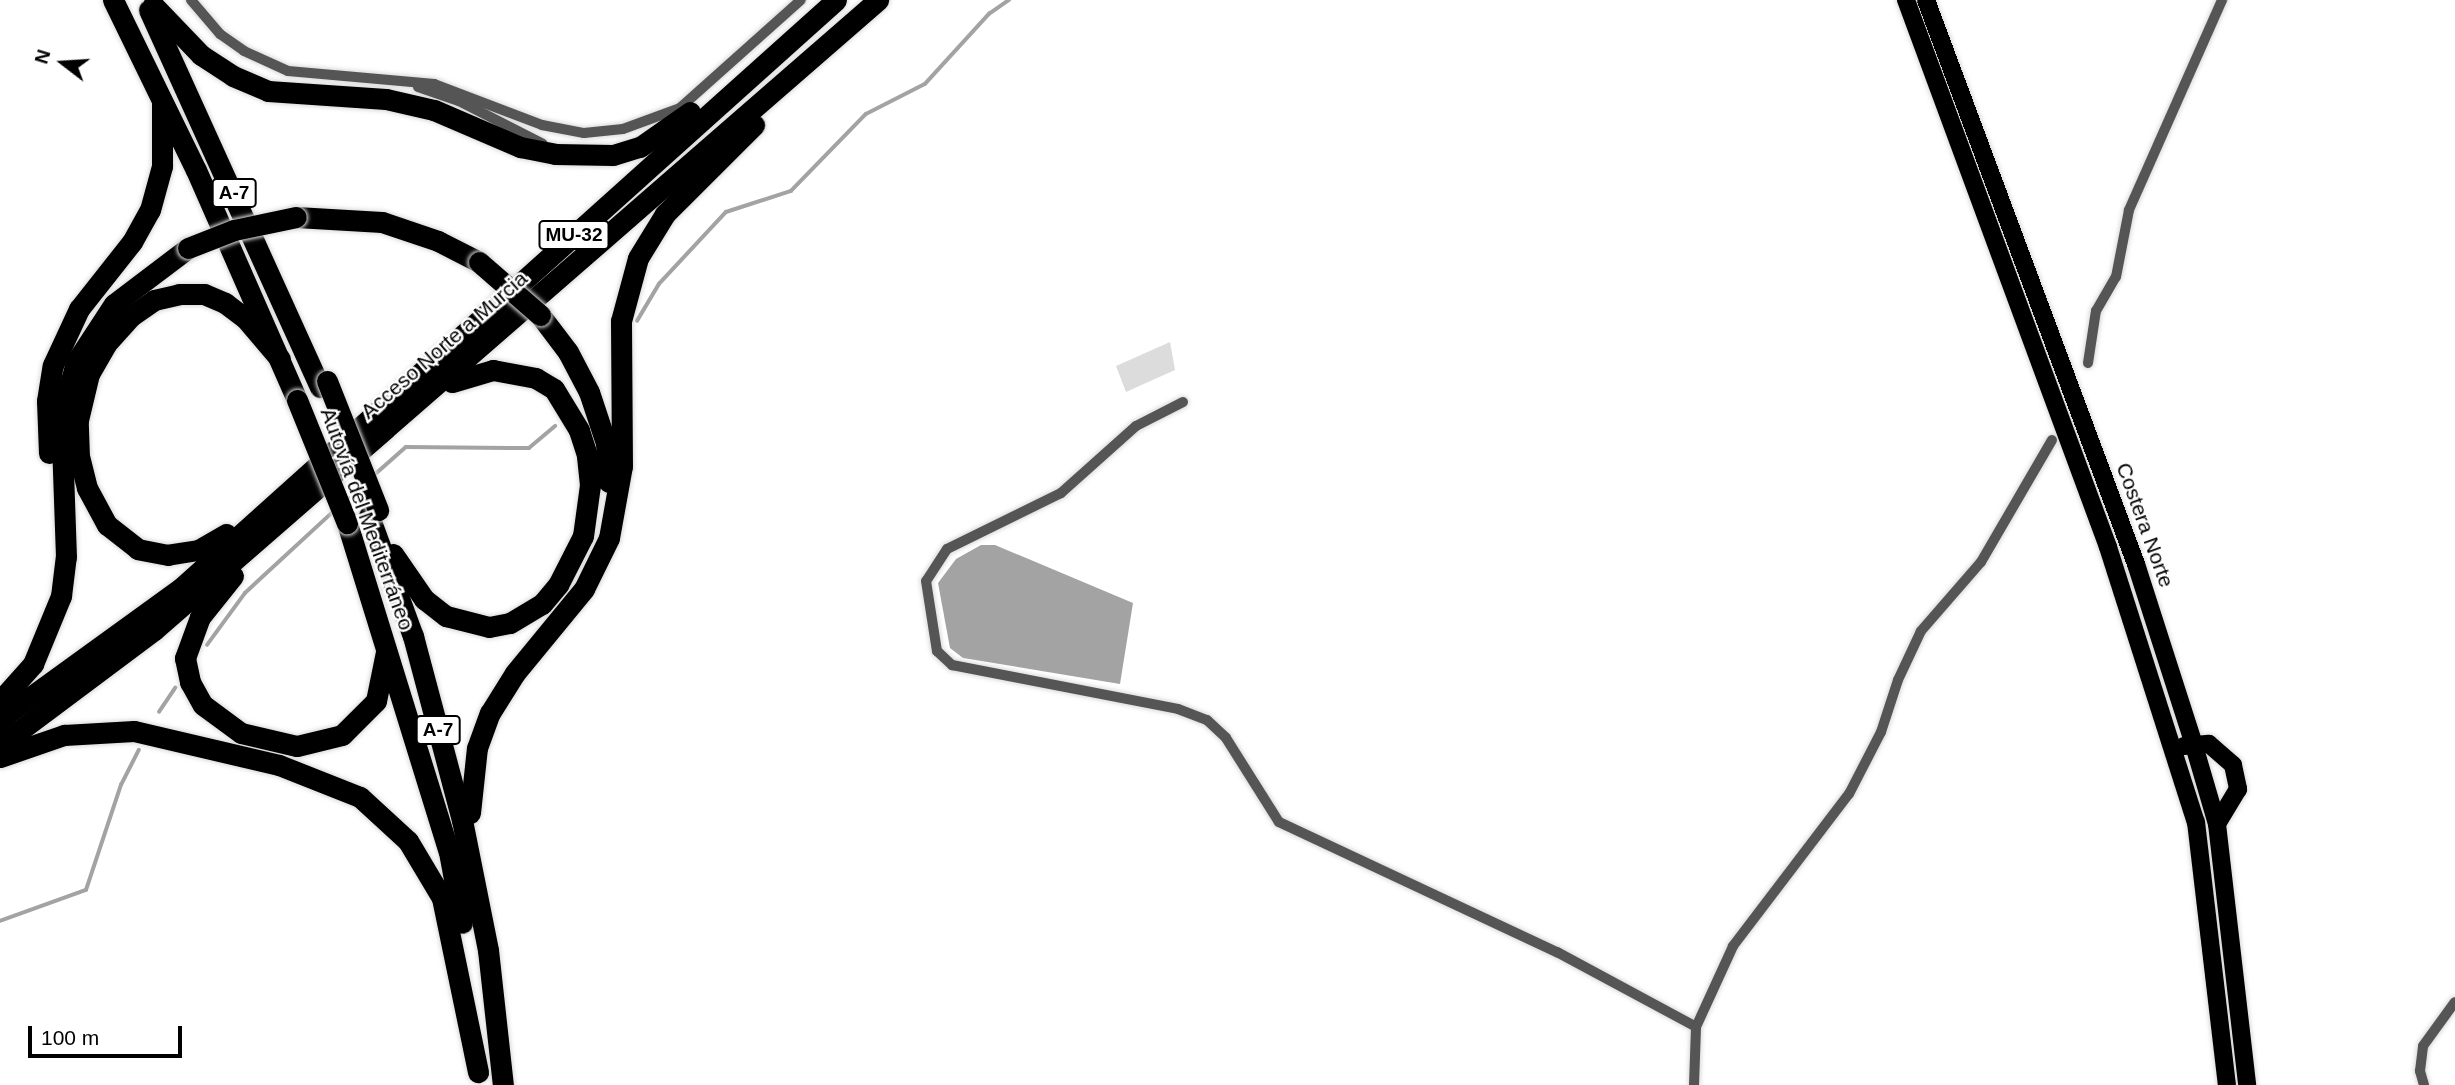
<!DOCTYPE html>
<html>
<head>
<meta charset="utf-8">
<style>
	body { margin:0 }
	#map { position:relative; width:2455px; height:1085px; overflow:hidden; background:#fff; font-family:Arial,sans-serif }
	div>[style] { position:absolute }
	.green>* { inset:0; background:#dcdcdc }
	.water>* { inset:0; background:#a3a3a3 }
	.stream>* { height:3.5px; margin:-1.75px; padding:0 1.75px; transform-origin:1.75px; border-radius:1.75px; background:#a3a3a3 }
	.roads { filter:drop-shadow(0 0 2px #dbdbdb) drop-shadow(0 0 2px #dbdbdb) }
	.minor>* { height:10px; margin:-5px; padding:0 5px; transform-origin:5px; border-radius:5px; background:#555 }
	.primary>* { height:18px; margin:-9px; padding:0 9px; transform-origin:9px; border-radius:9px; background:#000 }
	.motorway>* { height:21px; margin:-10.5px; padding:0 10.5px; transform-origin:10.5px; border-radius:10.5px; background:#000 }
	.bridges { filter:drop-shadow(0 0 2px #dbdbdb) drop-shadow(0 0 2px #dbdbdb) }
	.motorway-bridge>* { height:21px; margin:-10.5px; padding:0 10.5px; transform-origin:10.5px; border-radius:10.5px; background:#000 }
	span { translate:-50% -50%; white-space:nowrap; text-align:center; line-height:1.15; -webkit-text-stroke:5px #fff; paint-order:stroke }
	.shield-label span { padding:2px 5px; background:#fff; border:2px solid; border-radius:5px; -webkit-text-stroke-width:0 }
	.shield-label { font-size:19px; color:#000; font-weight:700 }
	.street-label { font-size:21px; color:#000 }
	.north { position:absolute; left:28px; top:28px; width:70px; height:70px; -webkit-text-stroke:5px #fff; paint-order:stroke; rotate:287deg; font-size:19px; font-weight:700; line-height:28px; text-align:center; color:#000 }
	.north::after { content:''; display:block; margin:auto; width:24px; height:32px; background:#000; clip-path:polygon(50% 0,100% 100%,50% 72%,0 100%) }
	.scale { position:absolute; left:28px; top:1026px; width:154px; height:32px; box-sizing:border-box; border:4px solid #000; border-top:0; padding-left:9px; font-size:21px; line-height:24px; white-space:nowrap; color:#000; -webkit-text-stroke:5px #fff; paint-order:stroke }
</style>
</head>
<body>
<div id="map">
	<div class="green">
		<i style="clip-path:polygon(1170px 342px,1175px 370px,1126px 392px,1116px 366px)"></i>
	</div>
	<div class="water">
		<i style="clip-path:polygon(981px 545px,995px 545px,1133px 603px,1120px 684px,963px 658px,950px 648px,938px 583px,956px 559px)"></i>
	</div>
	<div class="stream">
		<i style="left:637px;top:321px;width:43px;rotate:-59.3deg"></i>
		<i style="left:659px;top:284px;width:98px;rotate:-47.1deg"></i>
		<i style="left:726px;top:212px;width:68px;rotate:-17.9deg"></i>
		<i style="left:791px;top:191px;width:107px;rotate:-45.8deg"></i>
		<i style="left:866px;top:114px;width:66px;rotate:-27deg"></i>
		<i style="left:925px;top:84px;width:95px;rotate:-47.6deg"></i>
		<i style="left:989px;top:14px;width:24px;rotate:-35deg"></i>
		<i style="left:372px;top:477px;width:45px;rotate:-41.4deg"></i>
		<i style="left:406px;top:447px;width:123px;rotate:0.5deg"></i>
		<i style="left:529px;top:448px;width:34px;rotate:-40deg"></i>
		<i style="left:346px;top:500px;width:20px;rotate:-41deg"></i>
		<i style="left:207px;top:645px;width:64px;rotate:-53.8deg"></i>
		<i style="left:245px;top:593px;width:122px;rotate:-42.7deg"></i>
		<i style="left:159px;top:712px;width:29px;rotate:-56deg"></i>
		<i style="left:0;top:921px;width:91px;rotate:-19.8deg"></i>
		<i style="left:86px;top:890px;width:111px;rotate:-71.6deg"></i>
		<i style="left:121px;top:785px;width:39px;rotate:-63deg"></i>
	</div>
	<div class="roads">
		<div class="minor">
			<i style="left:191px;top:0;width:45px;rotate:49.5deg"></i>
			<i style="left:220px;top:34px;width:29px;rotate:35deg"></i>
			<i style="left:244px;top:51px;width:48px;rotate:24.4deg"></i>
			<i style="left:288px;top:71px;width:147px;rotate:5.1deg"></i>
			<i style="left:434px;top:84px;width:116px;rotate:20.8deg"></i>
			<i style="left:542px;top:125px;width:43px;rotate:10.8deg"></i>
			<i style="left:584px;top:133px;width:39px;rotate:-6deg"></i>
			<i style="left:623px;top:129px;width:61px;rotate:-20.2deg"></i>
			<i style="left:680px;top:108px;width:162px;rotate:-41.8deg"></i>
			<i style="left:418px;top:87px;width:43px;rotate:18.9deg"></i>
			<i style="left:459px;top:101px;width:94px;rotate:27.1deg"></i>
			<i style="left:2088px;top:363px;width:53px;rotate:-81.3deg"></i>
			<i style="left:2096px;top:311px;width:39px;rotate:-60deg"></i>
			<i style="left:2116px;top:277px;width:68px;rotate:-79deg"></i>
			<i style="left:2129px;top:210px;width:230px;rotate:-66.1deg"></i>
			<i style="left:1183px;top:402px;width:53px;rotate:152.9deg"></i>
			<i style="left:1136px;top:426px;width:101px;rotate:138.2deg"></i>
			<i style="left:1061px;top:493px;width:127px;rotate:153.8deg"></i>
			<i style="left:947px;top:549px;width:38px;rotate:123deg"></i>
			<i style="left:926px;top:581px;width:71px;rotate:81.1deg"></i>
			<i style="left:937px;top:651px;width:21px;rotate:43deg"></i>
			<i style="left:952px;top:665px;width:230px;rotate:11deg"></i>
			<i style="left:1178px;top:709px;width:31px;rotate:21deg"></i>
			<i style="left:1207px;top:720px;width:26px;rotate:43deg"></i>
			<i style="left:1226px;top:738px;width:99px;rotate:57.8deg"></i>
			<i style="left:1279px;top:822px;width:307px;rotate:25.1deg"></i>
			<i style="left:1557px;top:952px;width:158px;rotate:28.3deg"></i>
			<i style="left:1694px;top:1085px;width:58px;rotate:-88deg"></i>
			<i style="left:1696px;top:1027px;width:89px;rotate:-65.4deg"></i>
			<i style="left:1733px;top:946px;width:191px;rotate:-52.7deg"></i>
			<i style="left:1849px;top:794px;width:70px;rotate:-62.7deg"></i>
			<i style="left:1881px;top:732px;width:55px;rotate:-71.9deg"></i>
			<i style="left:1898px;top:680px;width:54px;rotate:-64.9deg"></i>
			<i style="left:1921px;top:631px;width:91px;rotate:-49deg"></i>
			<i style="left:1981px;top:562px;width:141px;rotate:-59.8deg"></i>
			<i style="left:2424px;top:1085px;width:15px;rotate:-106deg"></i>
			<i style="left:2420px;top:1071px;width:25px;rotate:-83deg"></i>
			<i style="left:2423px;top:1046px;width:54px;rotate:-54deg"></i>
		</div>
		<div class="primary">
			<i style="left:1906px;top:0;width:583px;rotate:69.73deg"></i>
			<i style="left:2108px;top:547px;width:289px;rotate:72.3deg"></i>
			<i style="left:2196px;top:822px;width:265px;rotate:83.3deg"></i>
			<i style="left:1926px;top:0;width:602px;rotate:69.58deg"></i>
			<i style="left:2136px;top:564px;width:187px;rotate:72.2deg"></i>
			<i style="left:2193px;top:742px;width:85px;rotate:73.7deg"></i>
			<i style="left:2217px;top:824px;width:263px;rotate:83.4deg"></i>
			<i style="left:2184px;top:746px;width:25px;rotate:-5deg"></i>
			<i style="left:2209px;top:744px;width:32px;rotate:41deg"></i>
			<i style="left:2233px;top:765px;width:25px;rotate:78deg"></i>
			<i style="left:2238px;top:789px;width:41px;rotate:121deg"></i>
		</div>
		<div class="motorway">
			<i style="left:113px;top:0;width:189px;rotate:64deg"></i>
			<i style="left:196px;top:170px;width:251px;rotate:66.3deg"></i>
			<i style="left:153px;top:5px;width:69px;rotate:46.2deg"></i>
			<i style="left:201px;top:55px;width:38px;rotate:33deg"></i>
			<i style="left:233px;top:76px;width:38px;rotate:23deg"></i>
			<i style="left:268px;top:91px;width:118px;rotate:3.9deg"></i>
			<i style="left:386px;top:99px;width:49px;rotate:12.9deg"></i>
			<i style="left:434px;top:110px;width:94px;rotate:23.3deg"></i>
			<i style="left:520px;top:147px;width:36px;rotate:11deg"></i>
			<i style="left:555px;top:154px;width:58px;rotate:1deg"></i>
			<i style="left:613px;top:155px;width:28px;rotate:-17deg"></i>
			<i style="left:640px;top:147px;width:61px;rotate:-35deg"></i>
			<i style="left:149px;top:10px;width:414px;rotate:65.6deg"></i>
			<i style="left:296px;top:217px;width:86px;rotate:3.3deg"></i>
			<i style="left:382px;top:222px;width:59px;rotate:18.7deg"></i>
			<i style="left:438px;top:241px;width:46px;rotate:27.1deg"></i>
			<i style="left:540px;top:315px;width:46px;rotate:52.9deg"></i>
			<i style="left:568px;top:352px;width:45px;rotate:62.3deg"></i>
			<i style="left:589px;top:392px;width:54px;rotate:71.6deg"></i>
			<i style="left:606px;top:443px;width:39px;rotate:86deg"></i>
			<i style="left:49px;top:453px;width:52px;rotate:-92.2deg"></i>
			<i style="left:47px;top:401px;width:36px;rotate:-81deg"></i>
			<i style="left:53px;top:365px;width:62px;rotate:-65.1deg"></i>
			<i style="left:79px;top:309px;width:85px;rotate:-51.7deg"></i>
			<i style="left:132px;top:242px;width:37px;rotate:-61deg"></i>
			<i style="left:150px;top:210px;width:46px;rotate:-74.7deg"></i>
			<i style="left:162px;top:166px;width:64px;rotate:-90deg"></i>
			<i style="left:369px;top:516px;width:128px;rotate:69.9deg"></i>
			<i style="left:413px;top:636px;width:190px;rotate:75.1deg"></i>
			<i style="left:462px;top:820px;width:133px;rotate:78.7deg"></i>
			<i style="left:488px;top:950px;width:136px;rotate:83.7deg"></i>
			<i style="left:347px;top:523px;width:344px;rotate:72.8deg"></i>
			<i style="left:449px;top:852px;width:72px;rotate:79.6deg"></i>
			<i style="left:226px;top:534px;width:32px;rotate:150deg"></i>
			<i style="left:198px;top:550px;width:30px;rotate:171deg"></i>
			<i style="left:168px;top:555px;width:31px;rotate:-169deg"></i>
			<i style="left:138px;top:549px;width:39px;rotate:-142deg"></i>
			<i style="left:107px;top:525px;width:42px;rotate:-118.4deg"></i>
			<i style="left:87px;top:488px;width:32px;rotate:-104deg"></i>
			<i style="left:79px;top:457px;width:37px;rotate:-92deg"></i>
			<i style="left:78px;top:420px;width:47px;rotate:-76.6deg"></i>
			<i style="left:89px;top:374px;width:34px;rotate:-60deg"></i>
			<i style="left:106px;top:344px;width:36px;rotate:-48deg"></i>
			<i style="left:130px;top:317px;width:29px;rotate:-35deg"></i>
			<i style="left:154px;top:300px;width:26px;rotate:-13deg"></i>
			<i style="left:179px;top:294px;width:25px"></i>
			<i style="left:204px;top:294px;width:23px;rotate:23deg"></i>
			<i style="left:225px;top:303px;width:25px;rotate:37deg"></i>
			<i style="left:245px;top:318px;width:54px;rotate:49.5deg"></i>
			<i style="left:393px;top:554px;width:55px;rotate:55.4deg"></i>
			<i style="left:424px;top:599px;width:28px;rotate:38deg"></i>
			<i style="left:446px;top:616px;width:44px;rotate:14.3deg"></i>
			<i style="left:489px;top:627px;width:21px;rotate:-11deg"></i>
			<i style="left:510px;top:623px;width:37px;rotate:-31deg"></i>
			<i style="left:542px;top:604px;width:25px;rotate:-50deg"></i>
			<i style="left:558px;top:585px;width:55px;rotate:-63deg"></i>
			<i style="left:583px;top:536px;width:51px;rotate:-82.2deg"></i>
			<i style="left:590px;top:485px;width:30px;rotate:-96deg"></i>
			<i style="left:587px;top:455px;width:26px;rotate:-108deg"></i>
			<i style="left:579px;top:430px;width:48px;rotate:-121.4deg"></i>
			<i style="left:554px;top:389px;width:21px;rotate:-149deg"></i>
			<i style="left:536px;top:378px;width:44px;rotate:-169.5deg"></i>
			<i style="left:493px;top:370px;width:43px;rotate:163.7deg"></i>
			<i style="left:233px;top:576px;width:53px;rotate:128.8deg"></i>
			<i style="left:200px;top:617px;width:44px;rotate:110.1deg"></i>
			<i style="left:185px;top:658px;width:25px;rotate:78deg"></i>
			<i style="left:190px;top:682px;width:26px;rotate:61deg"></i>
			<i style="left:203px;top:705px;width:47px;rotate:36.4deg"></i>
			<i style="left:241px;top:733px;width:57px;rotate:13.1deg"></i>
			<i style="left:297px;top:746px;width:46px;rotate:-13.7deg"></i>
			<i style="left:342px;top:735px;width:48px;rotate:-45deg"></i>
			<i style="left:376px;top:701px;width:50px;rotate:-78.5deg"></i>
			<i style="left:0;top:701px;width:50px;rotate:-48.3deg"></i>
			<i style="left:33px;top:664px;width:74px;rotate:-67.6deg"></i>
			<i style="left:61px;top:596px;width:39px;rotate:-83deg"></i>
			<i style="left:66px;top:557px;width:140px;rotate:-92deg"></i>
			<i style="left:61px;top:417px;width:57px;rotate:-74.7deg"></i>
			<i style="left:76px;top:362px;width:69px;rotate:-56.8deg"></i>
			<i style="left:114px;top:304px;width:93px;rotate:-37.1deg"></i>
			<i style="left:0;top:719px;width:223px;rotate:-35.9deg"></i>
			<i style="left:181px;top:588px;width:880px;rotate:-41.91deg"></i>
			<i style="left:0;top:741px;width:26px;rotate:-29deg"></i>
			<i style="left:23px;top:728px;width:164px;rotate:-36.8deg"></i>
			<i style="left:154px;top:630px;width:960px;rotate:-41.03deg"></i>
			<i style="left:0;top:757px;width:68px;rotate:-19deg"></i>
			<i style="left:64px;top:735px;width:70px;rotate:-3.3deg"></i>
			<i style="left:134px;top:731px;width:149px;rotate:13.2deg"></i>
			<i style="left:279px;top:765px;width:87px;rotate:21.6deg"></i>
			<i style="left:360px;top:797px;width:65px;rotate:42.5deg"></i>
			<i style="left:408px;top:841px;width:66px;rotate:59.2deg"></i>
			<i style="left:442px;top:898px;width:178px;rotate:78.3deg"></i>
			<i style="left:470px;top:813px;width:65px;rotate:-83.9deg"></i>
			<i style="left:477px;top:748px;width:37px;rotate:-70deg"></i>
			<i style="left:490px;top:713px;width:47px;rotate:-58deg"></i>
			<i style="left:515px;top:673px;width:109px;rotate:-50.6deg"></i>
			<i style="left:584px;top:589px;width:57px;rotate:-63.9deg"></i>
			<i style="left:609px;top:538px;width:73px;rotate:-79.8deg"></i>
			<i style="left:622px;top:466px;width:145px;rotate:-90.4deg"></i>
			<i style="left:621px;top:321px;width:65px;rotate:-74.9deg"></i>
			<i style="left:638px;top:258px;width:52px;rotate:-58.5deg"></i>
			<i style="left:665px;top:214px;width:126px;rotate:-45deg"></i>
		</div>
	</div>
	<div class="bridges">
		<div class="motorway-bridge">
			<i style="left:188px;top:248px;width:49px;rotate:-21.4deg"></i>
			<i style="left:234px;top:230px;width:63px;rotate:-11.8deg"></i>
			<i style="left:479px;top:262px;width:81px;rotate:41deg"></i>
			<i style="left:327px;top:381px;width:139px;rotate:68.4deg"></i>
			<i style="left:297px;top:400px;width:133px;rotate:67.9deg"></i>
		</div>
	</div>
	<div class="shield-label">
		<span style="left:234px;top:193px">A-7</span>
		<span style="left:574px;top:235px">MU-32</span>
		<span style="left:438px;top:730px">A-7</span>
	</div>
	<div class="street-label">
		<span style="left:444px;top:345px;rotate:-41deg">Acceso Norte a Murcia</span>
		<span style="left:367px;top:519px;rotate:70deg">Autovía del Mediterráneo</span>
		<span style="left:2145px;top:525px;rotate:70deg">Costera Norte</span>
	</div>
	<div class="north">N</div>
	<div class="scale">100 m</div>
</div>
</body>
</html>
